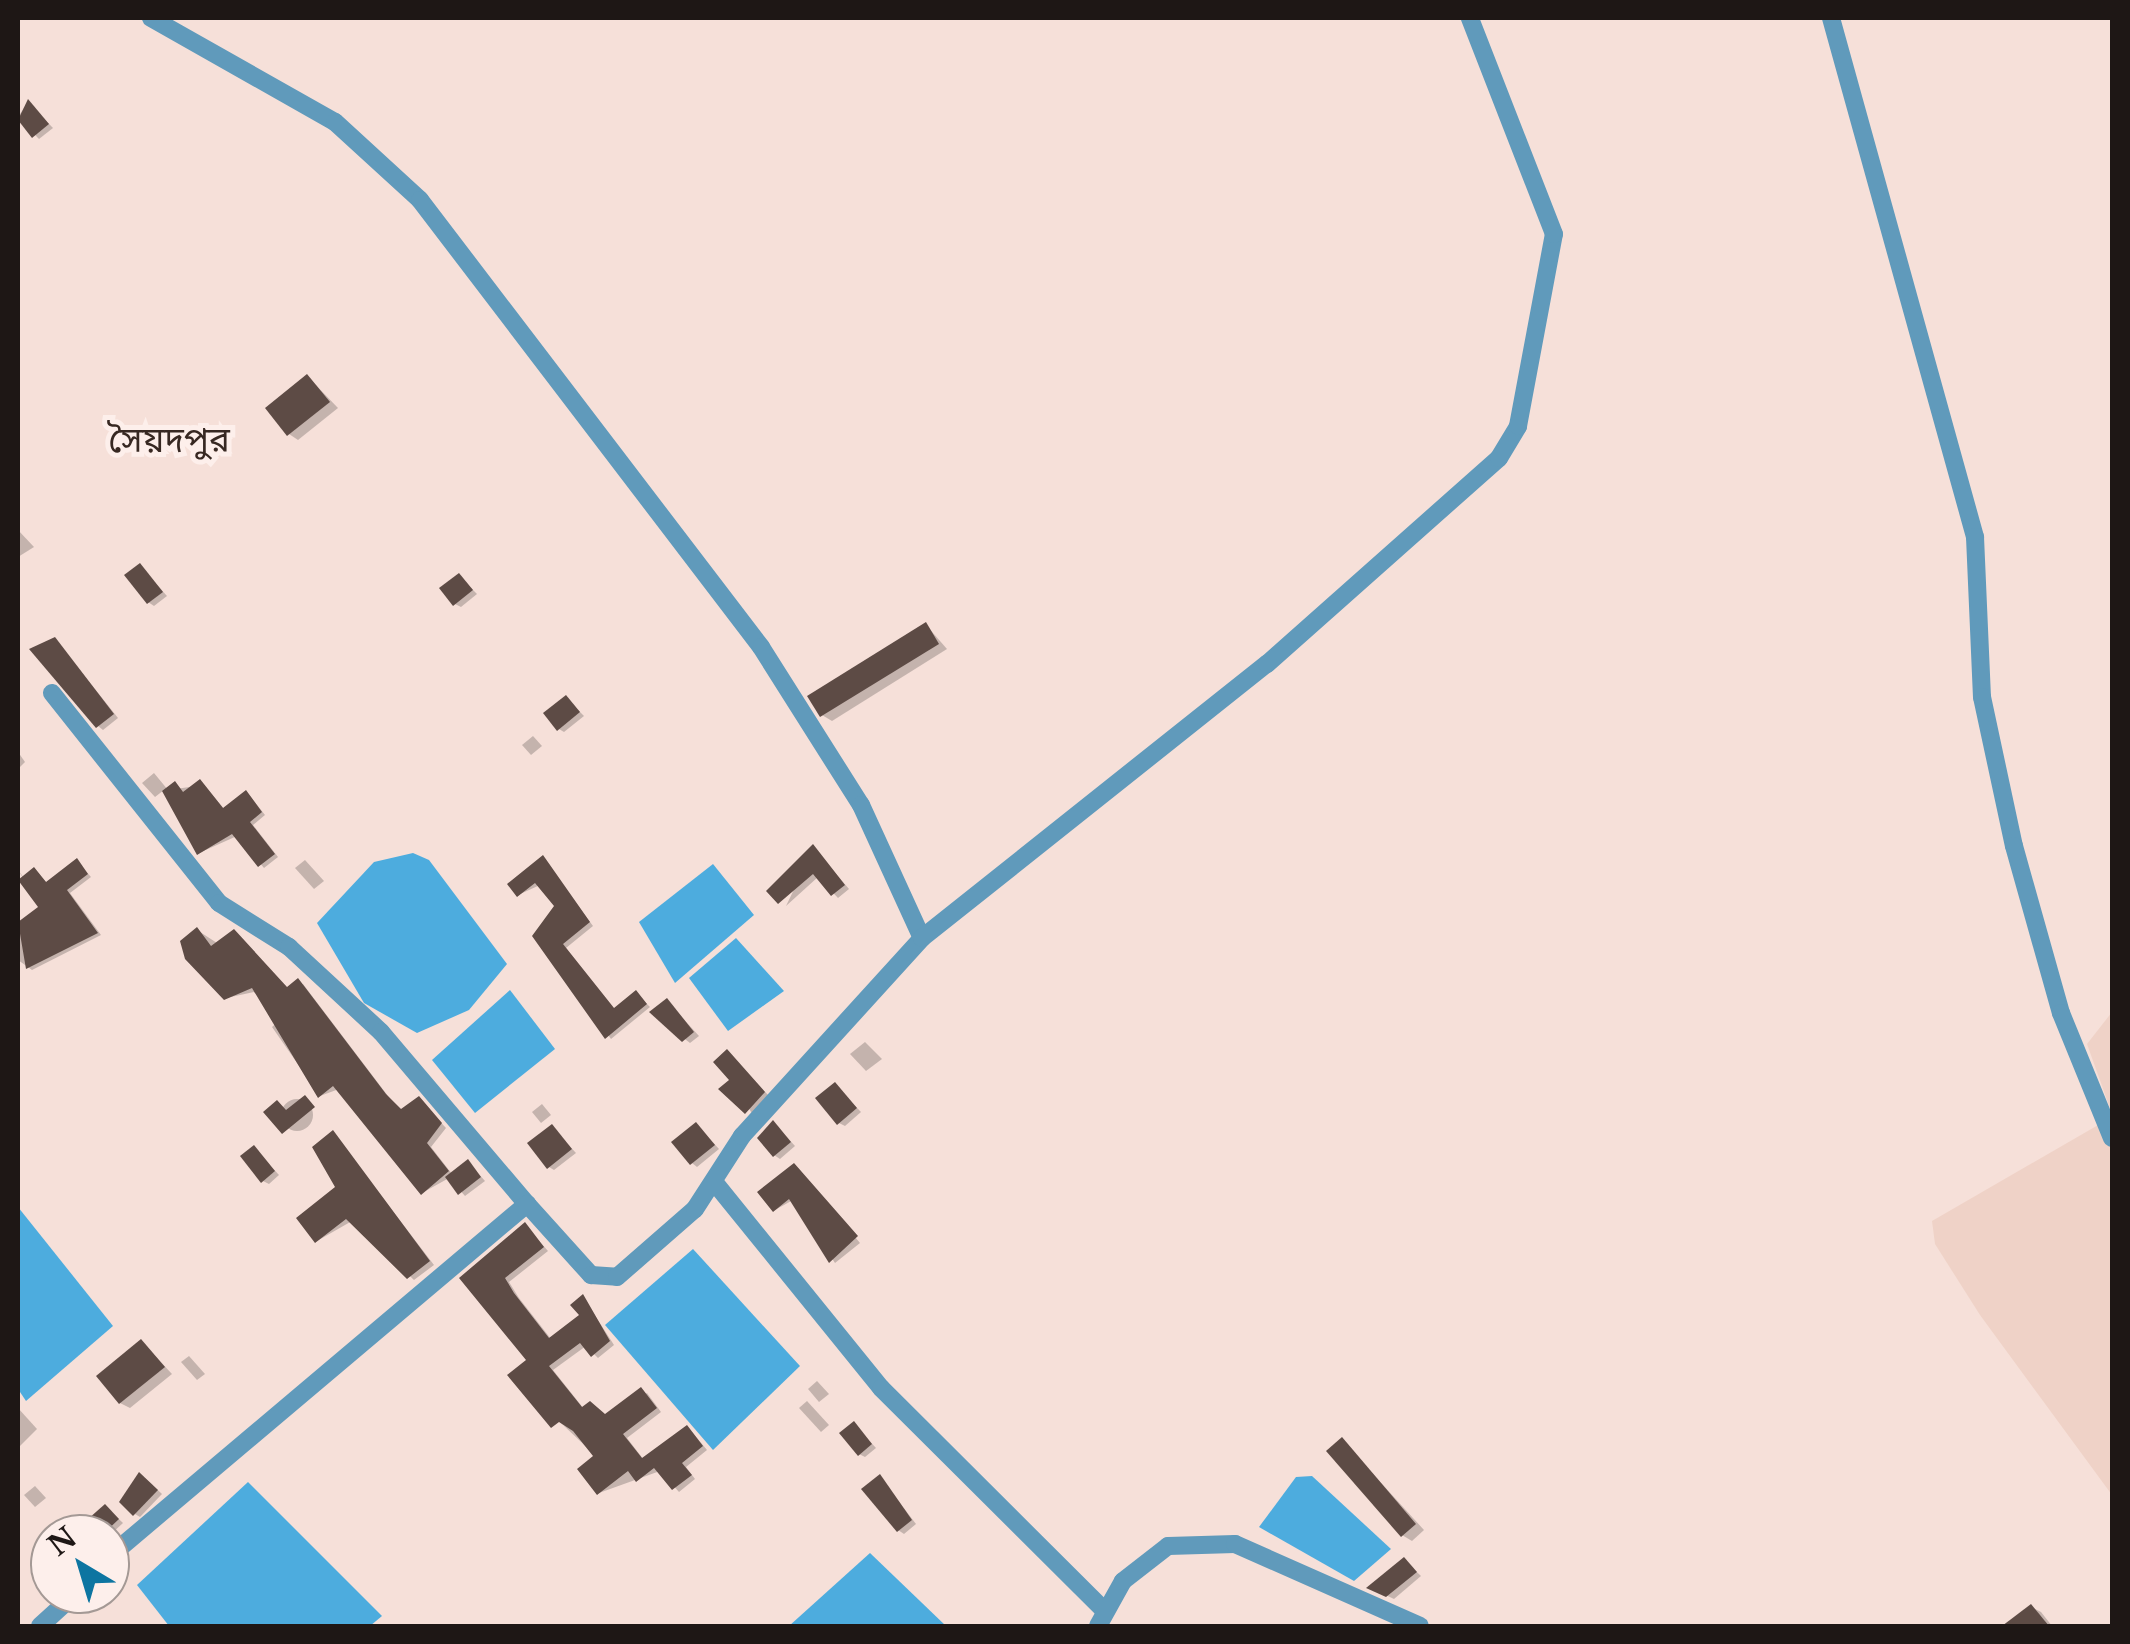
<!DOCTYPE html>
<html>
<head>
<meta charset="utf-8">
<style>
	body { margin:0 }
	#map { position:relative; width:2130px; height:1644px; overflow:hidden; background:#f6e0d9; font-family:"Libre Baskerville","Noto Sans Bengali",serif }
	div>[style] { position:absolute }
	.built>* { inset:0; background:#efd2c7 }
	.water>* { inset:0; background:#4dacde }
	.shadow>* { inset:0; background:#0003 }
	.round { border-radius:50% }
	.building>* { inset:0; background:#5d4b45 }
	.street>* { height:18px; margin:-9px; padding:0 9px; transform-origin:9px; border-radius:9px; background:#609abb }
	span { translate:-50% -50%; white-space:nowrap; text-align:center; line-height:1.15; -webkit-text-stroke:10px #fdefeb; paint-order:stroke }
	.quarter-label { font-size:35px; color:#372822 }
	.frame { position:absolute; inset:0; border:20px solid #1e1715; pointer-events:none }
	.north { position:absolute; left:30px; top:1514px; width:100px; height:100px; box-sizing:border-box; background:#fdefeb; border:2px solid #a49995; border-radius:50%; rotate:322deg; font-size:28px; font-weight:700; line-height:40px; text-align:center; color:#1e1715 }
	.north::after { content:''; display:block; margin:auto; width:35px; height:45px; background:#0d75a1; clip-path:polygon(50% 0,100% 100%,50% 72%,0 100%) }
</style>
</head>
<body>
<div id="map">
	<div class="built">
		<i style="clip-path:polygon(2112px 1012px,2112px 1114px,2087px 1044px)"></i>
		<i style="clip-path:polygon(2112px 1117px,2112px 1495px,1980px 1315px,1935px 1244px,1932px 1221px)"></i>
	</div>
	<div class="water">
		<i style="clip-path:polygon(413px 853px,429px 860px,507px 964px,469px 1010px,417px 1033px,364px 1003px,317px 923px,374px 862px)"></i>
		<i style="clip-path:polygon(713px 864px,754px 915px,675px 983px,639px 922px)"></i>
		<i style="clip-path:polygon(736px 938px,784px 991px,728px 1031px,689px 978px)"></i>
		<i style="clip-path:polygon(510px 990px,555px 1049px,475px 1113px,432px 1060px)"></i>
		<i style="clip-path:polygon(18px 1207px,113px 1326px,26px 1401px,18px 1389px)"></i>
		<i style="clip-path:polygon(693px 1249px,800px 1366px,713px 1450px,605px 1325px)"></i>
		<i style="clip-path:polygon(1312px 1476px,1391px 1549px,1354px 1581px,1259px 1527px,1296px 1477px)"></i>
		<i style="clip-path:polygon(248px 1482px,382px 1616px,370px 1626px,169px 1626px,137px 1585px)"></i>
		<i style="clip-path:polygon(870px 1553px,946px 1626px,789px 1626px)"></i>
	</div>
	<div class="shadow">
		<i style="clip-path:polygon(28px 102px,53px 128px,39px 139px,18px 117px)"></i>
		<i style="clip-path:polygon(308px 377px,338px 408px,298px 440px,289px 434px)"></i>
		<i style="clip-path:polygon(18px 530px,34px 547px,18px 557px)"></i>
		<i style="clip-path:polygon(140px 566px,167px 596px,154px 606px,148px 602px)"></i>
		<i style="clip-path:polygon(459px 576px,477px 594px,461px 607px,455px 604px)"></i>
		<i style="clip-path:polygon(926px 625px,947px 649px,832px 721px,822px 715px)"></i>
		<i style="clip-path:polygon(55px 639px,118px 718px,103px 730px,98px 726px)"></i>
		<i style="clip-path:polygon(566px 698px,584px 716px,564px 732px,559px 729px)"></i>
		<i style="clip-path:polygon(533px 736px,542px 746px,531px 755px,522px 745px)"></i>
		<i style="clip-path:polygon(18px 752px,25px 762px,18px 769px)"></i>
		<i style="clip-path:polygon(154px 773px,168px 790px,204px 785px,225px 810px,250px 796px,265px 815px,253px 825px,278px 857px,264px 868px,237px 836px,199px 853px,164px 790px,155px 797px,142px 783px)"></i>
		<i style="clip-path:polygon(814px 848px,849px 889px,838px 898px,818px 877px,786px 906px)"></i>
		<i style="clip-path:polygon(543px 858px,593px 926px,566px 948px,615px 1010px,636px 993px,650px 1007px,611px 1039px,536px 936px,557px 906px,540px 885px,518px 895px)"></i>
		<i style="clip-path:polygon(305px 860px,324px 881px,314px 889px,295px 868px)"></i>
		<i style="clip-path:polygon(77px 861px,91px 877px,70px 893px,101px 935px,32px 970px,18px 960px,18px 925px,41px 907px,18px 870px,24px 878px,35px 870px,48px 884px)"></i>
		<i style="clip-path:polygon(197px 930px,288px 989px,303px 984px,391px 1100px,403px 1111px,419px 1099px,446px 1128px,431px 1147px,452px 1174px,468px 1162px,485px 1181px,465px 1196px,449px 1178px,422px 1193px,339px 1089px,320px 1096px,272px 1027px,280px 1020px,254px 992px,226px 998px)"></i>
		<i style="clip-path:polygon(667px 1001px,699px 1036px,690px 1043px,652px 1013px)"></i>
		<i style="clip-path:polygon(865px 1042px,882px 1059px,866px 1071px,850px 1054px)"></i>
		<i style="clip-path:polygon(728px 1052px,769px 1096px,753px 1115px,732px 1081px)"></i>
		<i style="clip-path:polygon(835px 1085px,861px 1112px,845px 1126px,839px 1123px)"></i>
		<i class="round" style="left:281px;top:1099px;width:32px;height:32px"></i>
		<i style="clip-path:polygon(542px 1104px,551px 1115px,541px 1123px,532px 1112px)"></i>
		<i style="clip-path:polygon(774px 1123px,795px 1146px,780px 1159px,774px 1155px)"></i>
		<i style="clip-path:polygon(697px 1125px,719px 1149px,697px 1167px,692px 1163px)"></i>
		<i style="clip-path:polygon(552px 1127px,576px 1153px,554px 1170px,549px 1167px)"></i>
		<i style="clip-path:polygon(333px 1133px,434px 1265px,414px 1280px,352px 1221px,317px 1241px,339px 1188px)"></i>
		<i style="clip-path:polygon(254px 1148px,279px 1175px,269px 1184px,263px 1181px)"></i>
		<i style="clip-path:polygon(798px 1168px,860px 1243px,835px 1263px,793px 1200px,775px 1210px)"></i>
		<i style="clip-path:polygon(525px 1225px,548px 1251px,509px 1282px,519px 1298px,551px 1339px,583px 1315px,583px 1297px,614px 1345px,598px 1358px,586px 1346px,553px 1370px,584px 1409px,607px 1416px,647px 1393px,661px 1412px,627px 1438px,644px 1460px,692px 1432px,707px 1450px,686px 1467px,695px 1479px,679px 1492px,660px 1471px,599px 1493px,597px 1457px,510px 1375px,529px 1360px,462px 1278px)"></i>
		<i style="clip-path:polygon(142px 1342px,172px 1374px,130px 1408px,120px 1403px)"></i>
		<i style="clip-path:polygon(189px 1356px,205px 1374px,197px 1380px,181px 1362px)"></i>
		<i style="clip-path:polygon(817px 1381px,829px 1394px,819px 1402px,808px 1389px)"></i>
		<i style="clip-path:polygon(807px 1401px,829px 1425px,821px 1432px,799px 1408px)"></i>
		<i style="clip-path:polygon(18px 1408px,37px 1429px,18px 1448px)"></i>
		<i style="clip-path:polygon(854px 1424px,876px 1448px,865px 1457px,859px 1454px)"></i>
		<i style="clip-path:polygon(1342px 1440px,1424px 1530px,1412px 1541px,1402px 1535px)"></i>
		<i style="clip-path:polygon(880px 1477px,916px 1524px,904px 1534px,898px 1530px)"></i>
		<i style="clip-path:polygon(145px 1478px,162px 1494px,140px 1517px,135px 1514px)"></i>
		<i style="clip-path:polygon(35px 1486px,46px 1498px,35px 1507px,24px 1495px)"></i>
		<i style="clip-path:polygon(106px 1507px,123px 1523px,110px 1535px,86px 1534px)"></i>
		<i style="clip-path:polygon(1404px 1560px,1421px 1576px,1394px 1599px,1371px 1588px)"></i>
		<i style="clip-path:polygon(2031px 1607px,2041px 1612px,2052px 1626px,2019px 1626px,2014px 1620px)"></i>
	</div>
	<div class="building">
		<i style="clip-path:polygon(28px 99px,49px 124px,32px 138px,18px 120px)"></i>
		<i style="clip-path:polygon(307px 374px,330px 402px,287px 436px,265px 408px)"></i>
		<i style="clip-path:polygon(140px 563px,163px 592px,147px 604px,124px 575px)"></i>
		<i style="clip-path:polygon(459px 573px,473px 590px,453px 606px,439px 588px)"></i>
		<i style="clip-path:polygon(926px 622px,939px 644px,820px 717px,807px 696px)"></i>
		<i style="clip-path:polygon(55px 637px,114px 714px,96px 728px,29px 649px)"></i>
		<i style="clip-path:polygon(566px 695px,580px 712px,557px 731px,543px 713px)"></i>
		<i style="clip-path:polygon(200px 779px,223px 808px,246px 790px,262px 812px,250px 822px,275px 854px,258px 867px,232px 834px,197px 855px,162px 791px,175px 781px,183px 792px)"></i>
		<i style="clip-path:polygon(813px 844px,845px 885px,831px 896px,813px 874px,778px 904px,766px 891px)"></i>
		<i style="clip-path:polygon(543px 855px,590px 922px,563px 944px,614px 1008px,636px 990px,647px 1004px,605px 1039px,532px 936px,554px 906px,535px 883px,517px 897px,507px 884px)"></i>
		<i style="clip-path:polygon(77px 858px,88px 874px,67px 890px,98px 933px,26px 969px,18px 922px,38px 907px,18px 880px,34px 867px,46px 882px)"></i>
		<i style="clip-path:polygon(197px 927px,211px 946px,234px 929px,287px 987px,298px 978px,386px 1094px,401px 1109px,419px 1096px,442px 1123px,427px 1143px,449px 1171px,421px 1195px,333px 1086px,318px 1098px,252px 988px,224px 1000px,185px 959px,180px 941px)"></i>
		<i style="clip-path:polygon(667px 998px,694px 1032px,682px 1042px,649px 1012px)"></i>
		<i style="clip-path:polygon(727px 1049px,765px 1092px,745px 1114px,718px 1089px,729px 1080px,713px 1062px)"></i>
		<i style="clip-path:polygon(835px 1082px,857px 1108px,837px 1125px,815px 1098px)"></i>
		<i style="clip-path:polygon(305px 1095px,315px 1107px,282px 1134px,263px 1112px,277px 1100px,286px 1110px)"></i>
		<i style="clip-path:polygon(773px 1120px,791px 1142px,773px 1157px,757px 1138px)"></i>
		<i style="clip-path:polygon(696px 1122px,715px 1145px,690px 1165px,671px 1142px)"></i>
		<i style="clip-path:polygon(552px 1124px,572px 1149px,547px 1169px,527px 1143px)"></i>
		<i style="clip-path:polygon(333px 1130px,430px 1261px,407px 1279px,346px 1219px,315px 1243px,296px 1218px,335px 1187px,312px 1147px)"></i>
		<i style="clip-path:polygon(254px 1145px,275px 1171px,261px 1183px,240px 1156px)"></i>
		<i style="clip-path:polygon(468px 1159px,481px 1177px,458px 1195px,445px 1177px)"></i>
		<i style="clip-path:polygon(794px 1163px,858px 1236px,829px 1263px,789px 1199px,773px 1212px,757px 1192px)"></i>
		<i style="clip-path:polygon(525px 1222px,544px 1247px,505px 1278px,514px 1293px,549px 1338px,579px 1315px,570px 1305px,583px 1294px,610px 1341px,591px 1357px,580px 1343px,549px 1366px,582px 1407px,590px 1401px,605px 1414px,641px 1387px,657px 1408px,623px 1434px,642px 1458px,687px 1425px,703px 1446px,682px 1463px,692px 1475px,672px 1490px,654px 1468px,636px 1482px,628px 1471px,597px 1495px,577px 1469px,593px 1456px,573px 1431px,559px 1422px,551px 1428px,507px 1375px,526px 1360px,459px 1278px)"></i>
		<i style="clip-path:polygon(141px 1339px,165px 1367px,119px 1404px,96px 1376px)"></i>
		<i style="clip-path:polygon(854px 1421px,872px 1444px,858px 1456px,839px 1433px)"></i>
		<i style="clip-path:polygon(1342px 1437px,1416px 1524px,1401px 1537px,1326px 1451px)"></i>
		<i style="clip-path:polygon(139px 1472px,158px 1490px,133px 1516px,119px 1502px)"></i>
		<i style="clip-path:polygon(880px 1474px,912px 1520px,897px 1532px,861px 1489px)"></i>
		<i style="clip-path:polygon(105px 1504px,119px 1519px,103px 1534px,71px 1534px)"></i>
		<i style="clip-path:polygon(1404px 1557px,1417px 1572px,1386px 1597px,1366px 1588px)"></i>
		<i style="clip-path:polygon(2031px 1604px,2049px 1626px,2002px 1626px)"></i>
	</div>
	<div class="street">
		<i style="left:151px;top:18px;width:211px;rotate:29.5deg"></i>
		<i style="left:335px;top:122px;width:115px;rotate:42.5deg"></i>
		<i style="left:420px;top:200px;width:562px;rotate:52.66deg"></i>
		<i style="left:761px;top:647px;width:187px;rotate:57.7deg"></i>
		<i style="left:861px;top:805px;width:146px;rotate:65.4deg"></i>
		<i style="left:1831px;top:18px;width:539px;rotate:74.49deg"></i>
		<i style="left:1975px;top:537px;width:160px;rotate:87.5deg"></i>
		<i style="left:1982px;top:697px;width:152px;rotate:77.9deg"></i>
		<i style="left:2014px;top:846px;width:173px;rotate:74.3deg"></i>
		<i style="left:2061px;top:1013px;width:135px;rotate:67.8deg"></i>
		<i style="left:52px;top:693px;width:268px;rotate:51.5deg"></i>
		<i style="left:219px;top:903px;width:83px;rotate:32.2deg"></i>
		<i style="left:289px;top:947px;width:125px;rotate:42.7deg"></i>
		<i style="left:381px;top:1032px;width:226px;rotate:49.7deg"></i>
		<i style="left:715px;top:1183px;width:264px;rotate:51deg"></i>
		<i style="left:881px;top:1388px;width:313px;rotate:44.9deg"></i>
		<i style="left:110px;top:1556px;width:546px;rotate:-40.17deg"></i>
		<i style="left:527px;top:1204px;width:96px;rotate:48deg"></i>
		<i style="left:591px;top:1275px;width:26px;rotate:4deg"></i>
		<i style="left:617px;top:1277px;width:103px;rotate:-41.1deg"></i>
		<i style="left:695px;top:1209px;width:87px;rotate:-57.2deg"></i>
		<i style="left:742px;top:1136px;width:268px;rotate:-47.7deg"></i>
		<i style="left:922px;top:938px;width:441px;rotate:-38.5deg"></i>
		<i style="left:1267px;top:664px;width:310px;rotate:-41.6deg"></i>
		<i style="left:1499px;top:458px;width:37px;rotate:-59deg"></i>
		<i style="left:1518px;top:426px;width:195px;rotate:-79.4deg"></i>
		<i style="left:1554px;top:234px;width:232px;rotate:-111.3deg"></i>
		<i style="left:40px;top:1626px;width:47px;rotate:-42.4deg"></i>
		<i style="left:1098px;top:1626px;width:51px;rotate:-60.9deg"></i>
		<i style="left:1123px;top:1581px;width:57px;rotate:-37.9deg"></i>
		<i style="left:1168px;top:1546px;width:67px;rotate:-1.7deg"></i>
		<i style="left:1235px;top:1544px;width:202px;rotate:23.9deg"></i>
	</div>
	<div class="quarter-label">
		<span style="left:169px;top:440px">সৈয়দপুর</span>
	</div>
	<div class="frame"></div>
	<div class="north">N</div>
</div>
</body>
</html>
